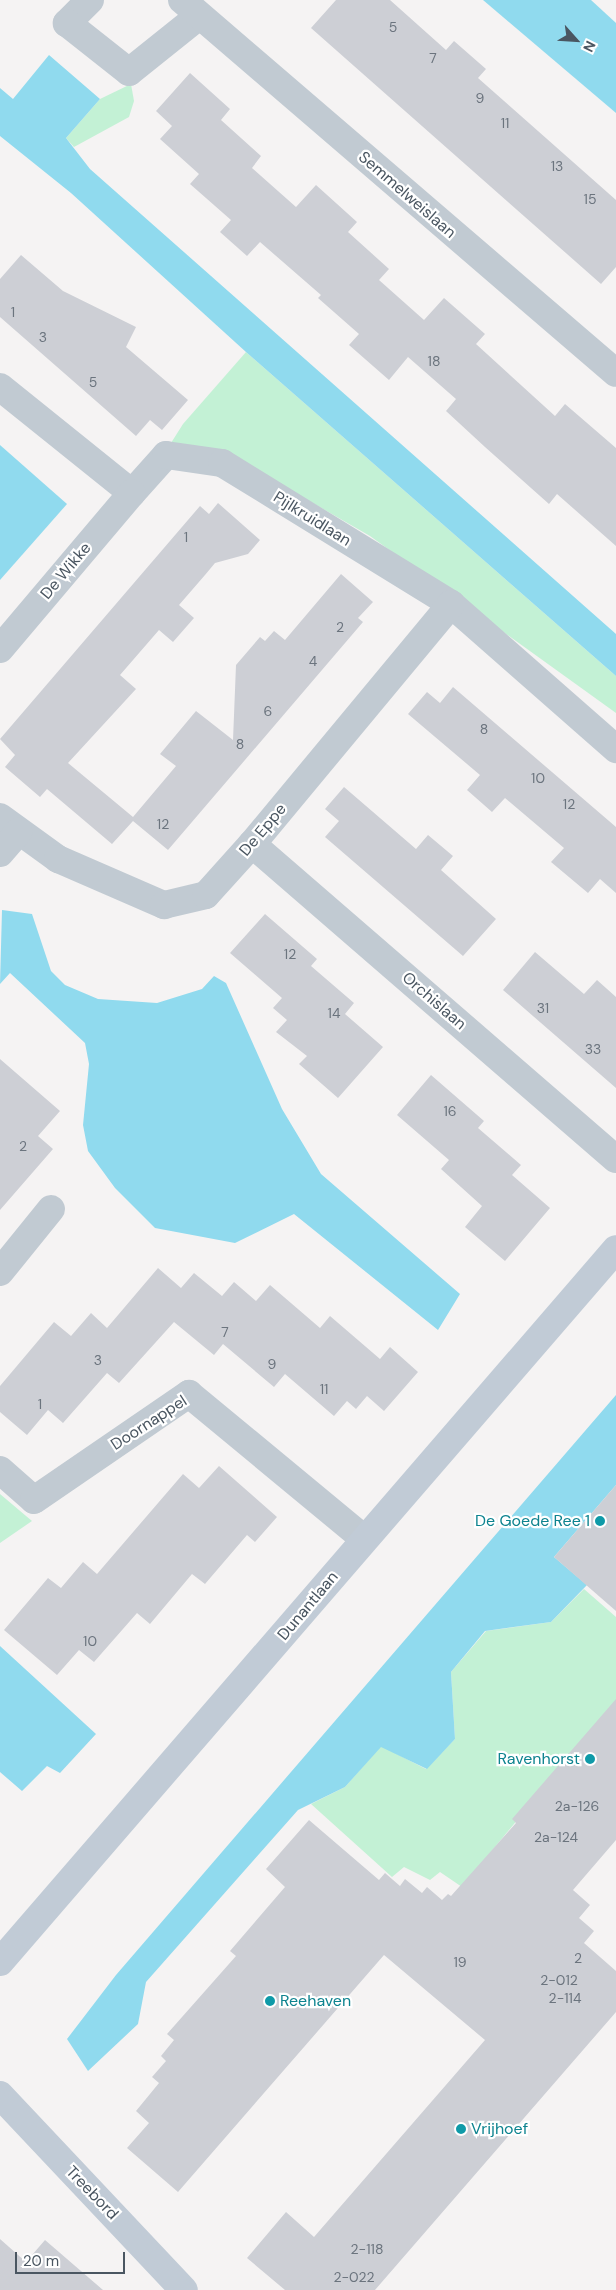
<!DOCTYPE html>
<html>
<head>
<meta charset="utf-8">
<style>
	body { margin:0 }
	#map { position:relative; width:616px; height:2290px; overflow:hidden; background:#f5f3f3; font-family:"DM Sans",sans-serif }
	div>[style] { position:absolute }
	.green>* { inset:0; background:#c3f1d5 }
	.water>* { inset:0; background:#90daee }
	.building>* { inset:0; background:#cdcfd5 }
	.street>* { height:28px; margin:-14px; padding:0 14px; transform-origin:14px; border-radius:14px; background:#c1cad2 }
	.secondary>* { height:28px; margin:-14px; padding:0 14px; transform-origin:14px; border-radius:14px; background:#c1cbd6 }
	.dots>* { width:14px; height:14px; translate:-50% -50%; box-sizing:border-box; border:2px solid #fff; border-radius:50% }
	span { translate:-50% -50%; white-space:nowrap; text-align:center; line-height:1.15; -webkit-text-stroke:4.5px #fff; paint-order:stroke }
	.number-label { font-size:14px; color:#6b747e }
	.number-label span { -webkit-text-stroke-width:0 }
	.street-label { font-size:16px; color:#4a5661 }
	.culture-label { font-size:16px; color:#0d838f }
	.right { translate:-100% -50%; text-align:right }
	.left { translate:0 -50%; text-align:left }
	.north { position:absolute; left:551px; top:15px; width:50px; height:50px; -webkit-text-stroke:4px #fff; paint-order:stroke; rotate:116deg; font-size:14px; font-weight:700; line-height:20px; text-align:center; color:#4a5661 }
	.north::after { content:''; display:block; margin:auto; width:18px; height:22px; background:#4a5661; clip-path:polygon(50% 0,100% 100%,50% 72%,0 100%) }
	.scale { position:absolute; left:15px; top:2252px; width:110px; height:22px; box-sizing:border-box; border:2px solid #4a5661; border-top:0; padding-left:6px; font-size:15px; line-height:18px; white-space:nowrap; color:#4a5661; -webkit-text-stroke:4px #fff; paint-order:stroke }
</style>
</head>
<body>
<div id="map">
	<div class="green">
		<i style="clip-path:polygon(131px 84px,134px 101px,129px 117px,74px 147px,66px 138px,100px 99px)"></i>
		<i style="clip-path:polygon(246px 352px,616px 676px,616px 713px,370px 536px,285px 487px,159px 462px,183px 424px)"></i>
		<i style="clip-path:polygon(0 1494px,32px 1521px,0 1543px)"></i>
		<i style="clip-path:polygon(584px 1589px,616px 1617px,616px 1700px,462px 1887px,440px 1872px,430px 1880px,404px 1867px,392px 1877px,311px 1804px,345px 1787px,381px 1746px,426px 1769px,455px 1739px,451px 1672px,486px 1631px,551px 1622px)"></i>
	</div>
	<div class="water">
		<i style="clip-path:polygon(483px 0,591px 0,616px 23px,616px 113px)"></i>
		<i style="clip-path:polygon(49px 55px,100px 99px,66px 138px,90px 169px,616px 634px,616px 676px,246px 352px,71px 193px,0 136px,0 88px,13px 99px)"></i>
		<i style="clip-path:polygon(0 445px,67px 504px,0 580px)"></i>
		<i style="clip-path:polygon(2px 910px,32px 914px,51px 971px,65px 985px,98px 999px,157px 1003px,202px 989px,214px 976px,226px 983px,282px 1109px,321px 1174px,460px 1294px,438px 1330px,294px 1214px,235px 1243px,155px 1228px,115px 1188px,88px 1151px,83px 1125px,89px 1064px,85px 1043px,10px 973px,0 984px)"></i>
		<i style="clip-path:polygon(616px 1395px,616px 1485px,554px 1557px,587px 1585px,551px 1622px,485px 1631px,451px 1672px,455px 1739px,427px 1769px,381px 1747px,345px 1787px,298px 1810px,146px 1982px,138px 2024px,88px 2071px,67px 2039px,116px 1975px)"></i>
		<i style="clip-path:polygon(0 1646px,96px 1734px,60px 1773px,47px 1766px,22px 1791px,0 1772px)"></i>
	</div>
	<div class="building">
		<i style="clip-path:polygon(336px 0,390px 0,446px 50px,454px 41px,486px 69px,478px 78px,616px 200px,616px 267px,601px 284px,311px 28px)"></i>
		<i style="clip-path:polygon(190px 73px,230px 109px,221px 120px,261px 156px,252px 168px,296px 207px,316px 185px,357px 222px,348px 232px,389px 269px,379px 280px,424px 320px,444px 298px,485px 334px,476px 344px,555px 416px,565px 404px,616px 448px,616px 546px,557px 494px,549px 504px,485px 447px,446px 411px,456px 399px,408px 357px,389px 380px,349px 345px,359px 334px,318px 298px,321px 295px,260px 242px,247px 256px,220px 232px,231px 220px,190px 184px,199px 174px,160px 139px,172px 126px,156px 111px)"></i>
		<i style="clip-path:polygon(21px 255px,63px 291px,136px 327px,126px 347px,188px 400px,162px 430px,150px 420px,136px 436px,0 317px,0 279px)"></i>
		<i style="clip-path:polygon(218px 503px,260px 540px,248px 554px,215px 563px,205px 575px,179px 605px,194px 618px,173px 642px,159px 630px,120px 675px,136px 689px,68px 763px,133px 817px,176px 766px,160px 754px,196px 711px,233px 740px,236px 665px,260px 637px,265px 641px,274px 631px,285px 640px,341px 574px,373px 602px,358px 618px,363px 622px,168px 850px,133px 821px,112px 844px,47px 789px,40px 797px,5px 767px,15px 755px,0 739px,200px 506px,209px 514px)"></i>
		<i style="clip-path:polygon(453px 687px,616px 827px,616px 893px,600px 879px,588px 893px,551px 862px,564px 848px,505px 798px,492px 812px,467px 790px,480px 775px,408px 714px,427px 692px,440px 703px)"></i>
		<i style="clip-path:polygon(344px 787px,416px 849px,428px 835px,453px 856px,441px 870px,496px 919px,463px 956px,325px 837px,339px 821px,325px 809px)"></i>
		<i style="clip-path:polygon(265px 914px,317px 959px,311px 966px,354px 1003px,345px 1014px,383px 1047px,338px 1098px,299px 1064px,307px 1056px,276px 1032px,287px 1020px,273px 1008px,282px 998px,230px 953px)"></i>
		<i style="clip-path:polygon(535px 952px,584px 994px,597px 980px,616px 997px,616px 1088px,503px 990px)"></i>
		<i style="clip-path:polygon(0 1059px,60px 1111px,38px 1136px,53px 1149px,0 1210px)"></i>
		<i style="clip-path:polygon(431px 1075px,484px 1121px,478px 1128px,521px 1165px,512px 1175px,550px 1208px,505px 1261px,465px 1227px,482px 1206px,441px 1169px,449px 1160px,397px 1115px)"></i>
		<i style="clip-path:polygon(158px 1268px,181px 1288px,194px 1273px,222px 1296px,234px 1282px,256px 1301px,270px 1285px,320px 1328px,330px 1316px,380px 1359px,390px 1347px,418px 1372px,384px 1411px,367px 1396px,356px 1409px,347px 1401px,334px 1416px,285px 1374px,274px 1387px,223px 1344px,214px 1355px,174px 1322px,119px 1383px,107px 1373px,63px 1423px,48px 1410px,27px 1435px,0 1412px,0 1386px,54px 1322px,71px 1336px,91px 1313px,107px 1328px)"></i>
		<i style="clip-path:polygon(219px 1466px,277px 1517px,255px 1542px,247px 1535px,205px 1584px,192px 1574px,150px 1624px,137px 1613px,94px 1662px,79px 1650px,57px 1675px,4px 1630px,48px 1578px,61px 1588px,83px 1562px,97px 1574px,183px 1474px,199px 1488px)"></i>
		<i style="clip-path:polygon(616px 1485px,616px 1611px,554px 1557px)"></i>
		<i style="clip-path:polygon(616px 1699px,616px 1840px,573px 1890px,590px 1905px,579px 1918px,594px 1931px,584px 1943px,616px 1971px,616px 2012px,375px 2290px,285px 2290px,247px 2258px,286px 2212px,314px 2237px,485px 2040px,384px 1955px,178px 2192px,127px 2148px,149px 2123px,136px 2111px,159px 2083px,152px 2077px,166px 2061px,161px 2056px,174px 2040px,167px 2034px,236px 1956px,230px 1951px,285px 1887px,266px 1869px,309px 1820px,379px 1880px,385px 1873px,400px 1886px,405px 1879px,422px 1893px,427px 1887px,442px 1900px,448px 1894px,451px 1896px,516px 1823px,512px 1819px)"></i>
		<i style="clip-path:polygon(0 2239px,26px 2262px,45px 2240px,103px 2290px,0 2290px)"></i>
	</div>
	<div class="street">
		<i style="left:90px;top:0;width:33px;rotate:135deg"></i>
		<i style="left:67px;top:23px;width:79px;rotate:38.3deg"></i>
		<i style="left:129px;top:72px;width:90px;rotate:-38.7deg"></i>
		<i style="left:182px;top:0;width:572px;rotate:40.68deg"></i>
		<i style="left:0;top:387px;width:169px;rotate:38.8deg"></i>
		<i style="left:132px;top:493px;width:51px;rotate:-48.2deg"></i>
		<i style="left:166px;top:455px;width:57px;rotate:8.1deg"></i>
		<i style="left:222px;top:463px;width:269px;rotate:31.6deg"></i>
		<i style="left:451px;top:604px;width:220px;rotate:41.3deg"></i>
		<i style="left:0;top:649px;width:204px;rotate:-49.8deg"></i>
		<i style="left:0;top:817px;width:72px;rotate:35.9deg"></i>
		<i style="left:58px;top:859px;width:116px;rotate:23.5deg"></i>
		<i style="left:164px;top:905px;width:43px;rotate:-13.4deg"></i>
		<i style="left:206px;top:895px;width:69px;rotate:-48deg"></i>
		<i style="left:252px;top:844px;width:312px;rotate:-50.3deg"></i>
		<i style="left:252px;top:844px;width:481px;rotate:40.9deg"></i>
		<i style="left:0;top:853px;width:28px;rotate:-49deg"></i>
		<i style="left:0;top:1272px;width:81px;rotate:-51deg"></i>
		<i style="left:0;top:1470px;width:45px;rotate:41.4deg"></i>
		<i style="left:34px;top:1500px;width:188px;rotate:-34.4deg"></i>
		<i style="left:189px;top:1394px;width:227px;rotate:39.6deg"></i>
	</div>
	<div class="secondary">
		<i style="left:0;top:1962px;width:942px;rotate:-49.17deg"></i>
		<i style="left:0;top:2095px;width:268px;rotate:46.7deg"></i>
	</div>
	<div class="dots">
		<i style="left:600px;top:1521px;background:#0f9aa8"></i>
		<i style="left:590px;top:1759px;background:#0f9aa8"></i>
		<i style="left:270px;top:2001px;background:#0f9aa8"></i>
		<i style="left:461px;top:2129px;background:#0f9aa8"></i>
	</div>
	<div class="number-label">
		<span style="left:393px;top:27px">5</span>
		<span style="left:433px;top:58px">7</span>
		<span style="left:480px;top:98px">9</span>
		<span style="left:505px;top:123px">11</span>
		<span style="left:557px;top:166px">13</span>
		<span style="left:590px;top:199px">15</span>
		<span style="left:13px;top:312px">1</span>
		<span style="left:43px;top:337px">3</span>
		<span style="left:434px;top:361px">18</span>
		<span style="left:93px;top:382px">5</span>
		<span style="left:186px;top:537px">1</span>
		<span style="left:340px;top:627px">2</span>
		<span style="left:313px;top:661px">4</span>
		<span style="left:268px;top:711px">6</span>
		<span style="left:484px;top:729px">8</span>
		<span style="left:240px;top:744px">8</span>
		<span style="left:538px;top:778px">10</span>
		<span style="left:569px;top:804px">12</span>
		<span style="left:163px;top:824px">12</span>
		<span style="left:290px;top:954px">12</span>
		<span style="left:543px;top:1008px">31</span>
		<span style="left:334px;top:1013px">14</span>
		<span style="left:593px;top:1049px">33</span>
		<span style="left:450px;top:1111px">16</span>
		<span style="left:23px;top:1146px">2</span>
		<span style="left:225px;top:1332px">7</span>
		<span style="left:98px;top:1360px">3</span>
		<span style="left:272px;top:1364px">9</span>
		<span style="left:324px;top:1389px">11</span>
		<span style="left:40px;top:1404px">1</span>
		<span style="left:90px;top:1641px">10</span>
		<span style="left:577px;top:1806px">2a-126</span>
		<span style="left:556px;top:1837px">2a-124</span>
		<span style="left:578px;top:1958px">2</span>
		<span style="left:460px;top:1962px">19</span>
		<span style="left:559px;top:1980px">2-012</span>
		<span style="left:565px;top:1998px">2-114</span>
		<span style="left:367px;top:2249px">2-118</span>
		<span style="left:354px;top:2277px">2-022</span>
	</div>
	<div class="street-label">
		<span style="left:407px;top:195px;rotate:41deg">Semmelweislaan</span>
		<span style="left:312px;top:519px;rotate:32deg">Pijlkruidlaan</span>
		<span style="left:66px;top:571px;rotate:-50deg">De Wikke</span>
		<span style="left:263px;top:830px;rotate:-50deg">De Eppe</span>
		<span style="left:434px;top:1001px;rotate:41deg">Orchislaan</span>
		<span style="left:149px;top:1423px;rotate:-33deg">Doornappel</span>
		<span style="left:308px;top:1606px;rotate:-50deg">Dunantlaan</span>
		<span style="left:92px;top:2193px;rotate:46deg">Treebord</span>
	</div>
	<div class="culture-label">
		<span class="right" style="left:590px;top:1521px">De Goede Ree 1</span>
		<span class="right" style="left:580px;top:1759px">Ravenhorst</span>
		<span class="left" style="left:280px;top:2001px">Reehaven</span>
		<span class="left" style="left:471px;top:2129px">Vrijhoef</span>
	</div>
	<div class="north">N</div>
	<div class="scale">20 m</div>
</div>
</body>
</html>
